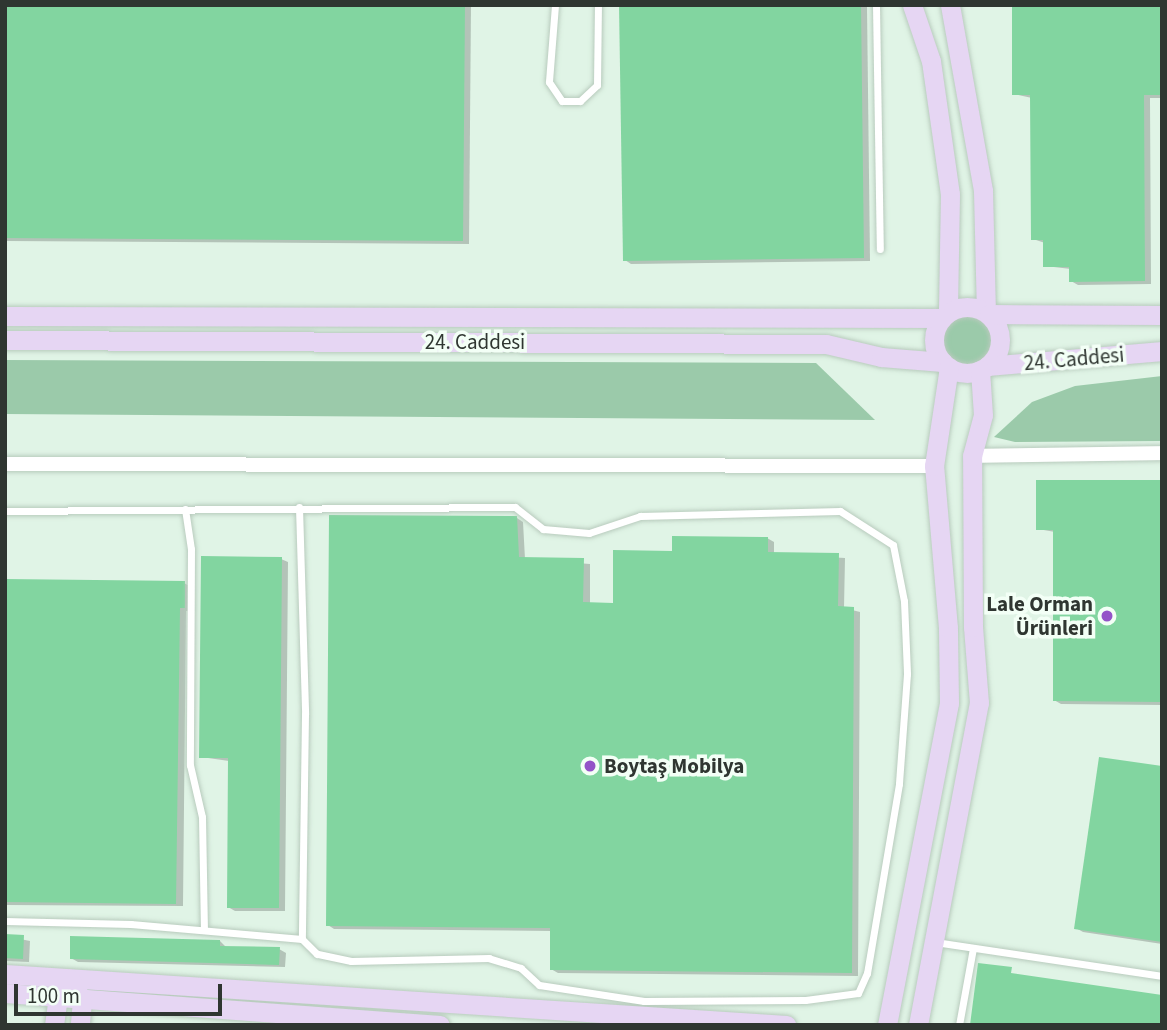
<!DOCTYPE html>
<html>
<head>
<meta charset="utf-8">
<style>
	body { margin:0 }
	#map { position:relative; width:1167px; height:1030px; overflow:hidden; background:#e0f4e6; font-family:"Source Sans 3",sans-serif }
	div>[style] { position:absolute }
	.green>* { inset:0; background:#9bcaaa }
	.round { border-radius:50% }
	.shadow>* { inset:0; background:#0003 }
	.building>* { inset:0; background:#82d5a0 }
	.roads { filter:drop-shadow(0 0 2px #b8cbbd) drop-shadow(0 0 2px #b8cbbd) }
	.lane>* { height:7px; margin:-3.5px; padding:0 3.5px; transform-origin:3.5px; border-radius:3.5px; background:#fff }
	.street>* { height:14px; margin:-7px; padding:0 7px; transform-origin:7px; border-radius:7px; background:#fff }
	.secondary>* { height:19px; margin:-9.5px; padding:0 9.5px; transform-origin:9.5px; border-radius:9.5px; background:#e6d6f3 }
	.secondary>.ring { margin:-9.5px; padding:0; box-sizing:content-box; background:none; border:19px solid #e6d6f3; border-radius:50% }
	.dots>* { width:19px; height:19px; translate:-50% -50%; box-sizing:border-box; border:4px solid #f3fff6; border-radius:50% }
	span { translate:-50% -50%; white-space:nowrap; text-align:center; line-height:1.15; -webkit-text-stroke:7px #f3fff6; paint-order:stroke }
	.street-label { font-size:21px; color:#2f3631 }
	.poi-label { font-size:21px; color:#2f3631; font-weight:700 }
	.right { translate:-100% -50%; text-align:right }
	.left { translate:0 -50%; text-align:left }
	.frame { position:absolute; inset:0; border:7px solid #2f3631; pointer-events:none }
	.scale { position:absolute; left:14px; top:984px; width:208px; height:32px; box-sizing:border-box; border:4px solid #2f3631; border-top:0; padding-left:9px; font-size:21px; line-height:24px; white-space:nowrap; color:#2f3631; -webkit-text-stroke:5px #f3fff6; paint-order:stroke }
</style>
</head>
<body>
<div id="map">
	<div class="green">
		<i class="round" style="left:943px;top:316px;width:48px;height:48px"></i>
		<i style="clip-path:polygon(5px 360px,816px 363px,875px 420px,5px 414px)"></i>
		<i style="clip-path:polygon(1162px 376px,1162px 441px,1015px 442px,994px 437px,1032px 402px,1075px 386px)"></i>
	</div>
	<div class="shadow">
		<i style="clip-path:polygon(5px 5px,471px 5px,469px 244px,5px 241px)"></i>
		<i style="clip-path:polygon(621px 5px,867px 5px,870px 261px,631px 264px,625px 260px)"></i>
		<i style="clip-path:polygon(1162px 5px,1162px 98px,1150px 98px,1151px 284px,1078px 285px,1071px 281px,1071px 269px,1045px 266px,1045px 243px,1033px 239px,1032px 98px,1014px 94px)"></i>
		<i style="clip-path:polygon(1162px 482px,1162px 705px,1061px 704px,1054px 700px,1055px 532px,1038px 529px)"></i>
		<i style="clip-path:polygon(517px 518px,523px 522px,525px 559px,590px 564px,590px 604px,615px 605px,673px 553px,767px 538px,774px 542px,774px 554px,845px 558px,844px 608px,860px 612px,858px 976px,558px 973px,551px 969px,552px 931px,334px 929px,328px 925px)"></i>
		<i style="clip-path:polygon(281px 559px,288px 562px,285px 911px,235px 911px,228px 907px,229px 761px,201px 757px)"></i>
		<i style="clip-path:polygon(5px 581px,184px 583px,191px 587px,191px 611px,186px 611px,183px 906px,5px 905px)"></i>
		<i style="clip-path:polygon(1162px 767px,1162px 944px,1083px 932px,1076px 928px)"></i>
		<i style="clip-path:polygon(5px 936px,30px 941px,29px 962px,5px 961px)"></i>
		<i style="clip-path:polygon(220px 941px,226px 947px,279px 949px,286px 953px,285px 967px,78px 962px,71px 958px)"></i>
	</div>
	<div class="building">
		<i style="clip-path:polygon(5px 5px,465px 5px,463px 241px,5px 238px)"></i>
		<i style="clip-path:polygon(619px 5px,861px 5px,864px 258px,623px 261px)"></i>
		<i style="clip-path:polygon(1012px 5px,1162px 5px,1162px 95px,1144px 95px,1145px 281px,1069px 282px,1069px 267px,1043px 267px,1043px 240px,1031px 240px,1030px 95px,1012px 95px)"></i>
		<i style="clip-path:polygon(1036px 480px,1162px 480px,1162px 702px,1053px 701px,1053px 530px,1036px 530px)"></i>
		<i style="clip-path:polygon(329px 515px,517px 516px,519px 557px,584px 558px,583px 602px,613px 603px,613px 550px,672px 551px,672px 536px,768px 537px,768px 552px,839px 553px,838px 606px,854px 607px,852px 973px,550px 970px,550px 928px,326px 926px)"></i>
		<i style="clip-path:polygon(201px 556px,282px 557px,279px 908px,227px 908px,228px 758px,199px 758px)"></i>
		<i style="clip-path:polygon(5px 579px,185px 581px,185px 608px,180px 608px,176px 904px,5px 902px)"></i>
		<i style="clip-path:polygon(1099px 757px,1162px 766px,1162px 942px,1074px 929px)"></i>
		<i style="clip-path:polygon(5px 934px,24px 935px,23px 959px,5px 958px)"></i>
		<i style="clip-path:polygon(70px 936px,220px 940px,220px 946px,280px 947px,279px 965px,70px 959px)"></i>
		<i style="clip-path:polygon(978px 963px,1012px 967px,1011px 973px,1162px 995px,1162px 1025px,970px 1025px)"></i>
	</div>
	<div class="roads">
		<div class="lane">
			<i style="left:555px;top:5px;width:77px;rotate:94.5deg"></i>
			<i style="left:549px;top:82px;width:23px;rotate:56deg"></i>
			<i style="left:562px;top:101px;width:18px"></i>
			<i style="left:580px;top:101px;width:23px;rotate:-43deg"></i>
			<i style="left:597px;top:85px;width:80px;rotate:-89.3deg"></i>
			<i style="left:876px;top:5px;width:244px;rotate:89.1deg"></i>
			<i style="left:299px;top:507px;width:207px;rotate:88.3deg"></i>
			<i style="left:305px;top:714px;width:225px;rotate:90.8deg"></i>
			<i style="left:185px;top:509px;width:40px;rotate:81.5deg"></i>
			<i style="left:191px;top:549px;width:216px;rotate:90.3deg"></i>
			<i style="left:190px;top:765px;width:53px;rotate:77deg"></i>
			<i style="left:202px;top:817px;width:113px;rotate:89deg"></i>
			<i style="left:5px;top:511px;width:510px;rotate:-0.45deg"></i>
			<i style="left:515px;top:507px;width:36px;rotate:38deg"></i>
			<i style="left:543px;top:529px;width:46px;rotate:5deg"></i>
			<i style="left:589px;top:533px;width:54px;rotate:-18.4deg"></i>
			<i style="left:640px;top:516px;width:200px;rotate:-1.4deg"></i>
			<i style="left:840px;top:511px;width:63px;rotate:32.7deg"></i>
			<i style="left:893px;top:545px;width:57px;rotate:78.9deg"></i>
			<i style="left:904px;top:601px;width:73px;rotate:87.6deg"></i>
			<i style="left:907px;top:674px;width:110px;rotate:94.2deg"></i>
			<i style="left:899px;top:784px;width:192px;rotate:99.6deg"></i>
			<i style="left:867px;top:973px;width:22px;rotate:114deg"></i>
			<i style="left:858px;top:993px;width:53px;rotate:172.5deg"></i>
			<i style="left:805px;top:1000px;width:161px;rotate:179.6deg"></i>
			<i style="left:644px;top:1001px;width:106px;rotate:-171.3deg"></i>
			<i style="left:539px;top:985px;width:25px;rotate:-137deg"></i>
			<i style="left:521px;top:968px;width:34px;rotate:-163deg"></i>
			<i style="left:489px;top:958px;width:138px;rotate:178.8deg"></i>
			<i style="left:351px;top:961px;width:35px;rotate:-168deg"></i>
			<i style="left:317px;top:954px;width:21px;rotate:-135deg"></i>
			<i style="left:302px;top:939px;width:172px;rotate:-175deg"></i>
			<i style="left:131px;top:924px;width:126px;rotate:-178.6deg"></i>
			<i style="left:935px;top:942px;width:230px;rotate:8.5deg"></i>
			<i style="left:959px;top:1025px;width:78px;rotate:-79.7deg"></i>
		</div>
		<div class="street">
			<i style="left:972px;top:456px;width:190px;rotate:-0.9deg"></i>
			<i style="left:5px;top:464px;width:929px;rotate:0.12deg"></i>
		</div>
		<div class="secondary">
			<i style="left:912px;top:5px;width:59px;rotate:71.3deg"></i>
			<i style="left:931px;top:61px;width:134px;rotate:81.9deg"></i>
			<i style="left:950px;top:194px;width:119px;rotate:91deg"></i>
			<i style="left:950px;top:5px;width:189px;rotate:79.9deg"></i>
			<i style="left:983px;top:191px;width:121px;rotate:88.6deg"></i>
			<i class="ring" style="left:934px;top:307px;width:47px;height:47px"></i>
			<i style="left:989px;top:314px;width:173px;rotate:0.3deg"></i>
			<i style="left:5px;top:316px;width:937px;rotate:0.12deg"></i>
			<i style="left:5px;top:340px;width:821px;rotate:0.28deg"></i>
			<i style="left:826px;top:344px;width:57px;rotate:13.3deg"></i>
			<i style="left:881px;top:357px;width:62px;rotate:4.6deg"></i>
			<i style="left:987px;top:366px;width:176px;rotate:-4.9deg"></i>
			<i style="left:5px;top:974px;width:783px;rotate:3.74deg"></i>
			<i style="left:5px;top:993px;width:436px;rotate:4.2deg"></i>
			<i style="left:54px;top:1025px;width:28px;rotate:-82deg"></i>
			<i style="left:58px;top:997px;width:22px;rotate:-56deg"></i>
			<i style="left:70px;top:979px;width:24px;rotate:60deg"></i>
			<i style="left:82px;top:1000px;width:25px;rotate:95deg"></i>
			<i style="left:887px;top:1025px;width:328px;rotate:-79.1deg"></i>
			<i style="left:949px;top:703px;width:75px;rotate:-90.8deg"></i>
			<i style="left:948px;top:628px;width:163px;rotate:-94.9deg"></i>
			<i style="left:934px;top:466px;width:100px;rotate:-81.4deg"></i>
			<i style="left:918px;top:1025px;width:328px;rotate:-79.3deg"></i>
			<i style="left:979px;top:703px;width:76px;rotate:-94.5deg"></i>
			<i style="left:973px;top:627px;width:171px;rotate:-90.3deg"></i>
			<i style="left:972px;top:456px;width:42px;rotate:-75deg"></i>
			<i style="left:983px;top:415px;width:45px;rotate:-93.8deg"></i>
		</div>
	</div>
	<div class="dots">
		<i style="left:1107px;top:616px;background:#9453c8"></i>
		<i style="left:590px;top:766px;background:#9453c8"></i>
	</div>
	<div class="street-label">
		<span style="left:475px;top:342px">24. Caddesi</span>
		<span style="left:1074px;top:359px;rotate:-5deg">24. Caddesi</span>
	</div>
	<div class="poi-label">
		<span class="right" style="left:1093px;top:616px">Lale Orman<br>Ürünleri</span>
		<span class="left" style="left:604px;top:766px">Boytaş Mobilya</span>
	</div>
	<div class="frame"></div>
	<div class="scale">100 m</div>
</div>
</body>
</html>
